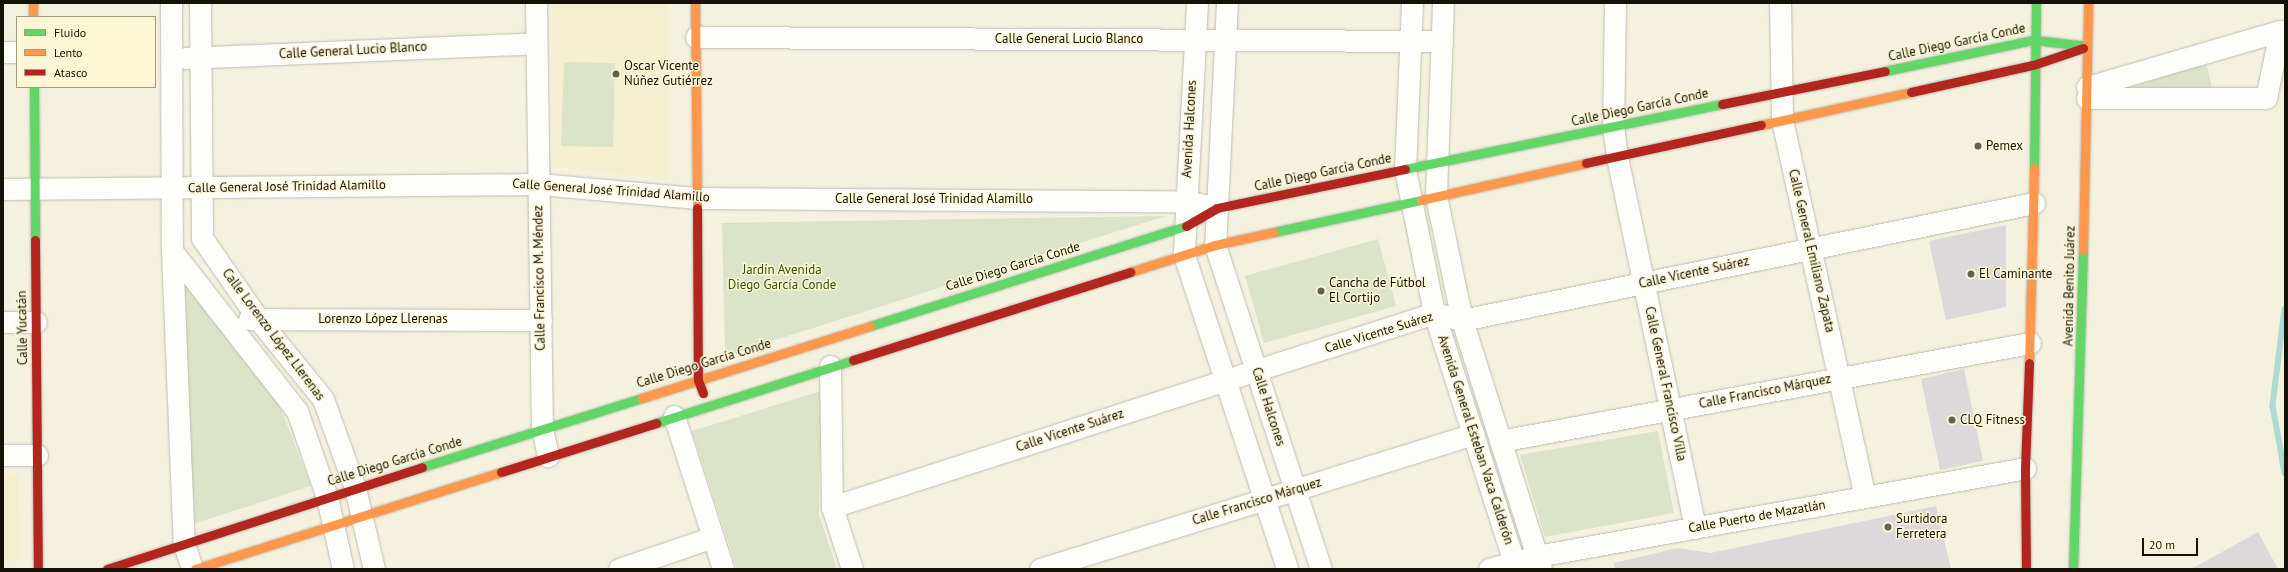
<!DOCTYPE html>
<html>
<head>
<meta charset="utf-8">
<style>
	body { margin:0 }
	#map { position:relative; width:2288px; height:572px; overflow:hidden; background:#f4f1df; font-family:"PT Sans",sans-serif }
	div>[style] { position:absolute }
	.built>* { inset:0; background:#f5efd1 }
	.green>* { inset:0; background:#dbe3c8 }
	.stream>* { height:5.5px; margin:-2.75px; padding:0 2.75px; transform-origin:2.75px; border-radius:2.75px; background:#acdbd4 }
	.building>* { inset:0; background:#dbd9da }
	.roads { filter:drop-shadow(0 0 1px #bfbdaf) drop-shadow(0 0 1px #bfbdaf) }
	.street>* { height:21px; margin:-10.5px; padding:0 10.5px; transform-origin:10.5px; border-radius:10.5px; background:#fdfdfa }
	.fast>* { height:9px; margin:-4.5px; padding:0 4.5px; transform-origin:4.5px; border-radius:4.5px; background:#63d668 }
	.slow>* { height:9px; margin:-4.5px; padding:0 4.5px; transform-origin:4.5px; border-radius:4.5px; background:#ff974d }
	.jam>* { height:9px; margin:-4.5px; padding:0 4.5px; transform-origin:4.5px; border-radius:4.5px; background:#b3261e }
	.dots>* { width:11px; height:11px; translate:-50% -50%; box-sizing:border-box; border:2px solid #fdf7d6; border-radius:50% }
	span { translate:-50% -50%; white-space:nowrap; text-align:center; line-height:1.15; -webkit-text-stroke:3px #fdf7d6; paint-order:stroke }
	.street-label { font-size:13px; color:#141207 }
	.poi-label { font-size:13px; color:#141207 }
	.left { translate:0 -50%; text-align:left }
	.park-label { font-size:13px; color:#35500a }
	.frame { position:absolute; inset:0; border:4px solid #141207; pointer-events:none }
	.legend { position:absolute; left:16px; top:16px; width:140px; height:72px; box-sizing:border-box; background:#fdf7d6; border:1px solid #a09b83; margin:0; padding:5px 7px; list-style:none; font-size:12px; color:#141207 }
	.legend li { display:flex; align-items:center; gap:8px; height:20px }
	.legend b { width:20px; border:1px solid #a09b83 }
	.scale { position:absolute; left:2142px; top:538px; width:56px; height:18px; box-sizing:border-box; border:2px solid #141207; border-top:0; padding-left:5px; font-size:12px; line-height:14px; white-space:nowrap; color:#141207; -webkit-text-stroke:3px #fdf7d6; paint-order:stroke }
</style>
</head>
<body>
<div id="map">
	<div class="built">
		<i style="clip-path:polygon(552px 3px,669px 3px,669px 180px,553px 167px)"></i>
		<i style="clip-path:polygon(3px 474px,18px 474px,20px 561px,3px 563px)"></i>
	</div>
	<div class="green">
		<i style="clip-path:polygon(2206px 61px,2212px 89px,2129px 89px)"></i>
		<i style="clip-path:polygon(564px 62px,615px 63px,613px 147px,561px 146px)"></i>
		<i style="clip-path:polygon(1166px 216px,1039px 256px,725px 356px,722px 223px)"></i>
		<i style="clip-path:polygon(1378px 239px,1396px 306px,1264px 343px,1245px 276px)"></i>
		<i style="clip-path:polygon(183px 279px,279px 404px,311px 486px,193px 524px)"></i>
		<i style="clip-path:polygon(821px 391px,819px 515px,837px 569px,737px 569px,692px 431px)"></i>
		<i style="clip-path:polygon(1658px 431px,1674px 513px,1545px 537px,1520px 455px)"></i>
	</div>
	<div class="stream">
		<i style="left:2285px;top:309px;width:98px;rotate:97.1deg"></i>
		<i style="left:2273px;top:406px;width:68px;rotate:79.8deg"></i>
	</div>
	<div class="building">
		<i style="clip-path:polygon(2006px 225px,2006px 307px,1946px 320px,1929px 241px)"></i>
		<i style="clip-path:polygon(1964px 369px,1983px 461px,1940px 470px,1921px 379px)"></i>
		<i style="clip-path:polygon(1936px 506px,1951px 569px,1615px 569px,1614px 563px,1677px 548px,1711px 553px)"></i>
		<i style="clip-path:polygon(2258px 532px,2278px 569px,2191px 569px)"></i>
	</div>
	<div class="roads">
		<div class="street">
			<i style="left:171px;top:3px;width:248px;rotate:89.8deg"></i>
			<i style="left:172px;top:251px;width:293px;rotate:87.7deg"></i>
			<i style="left:184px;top:544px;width:26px;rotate:72deg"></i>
			<i style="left:200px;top:3px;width:235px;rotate:89.5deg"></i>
			<i style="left:202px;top:238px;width:98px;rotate:55.3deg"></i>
			<i style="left:258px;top:319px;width:103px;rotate:50.9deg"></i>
			<i style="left:323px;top:399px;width:95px;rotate:70.2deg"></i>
			<i style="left:355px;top:488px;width:83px;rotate:76.8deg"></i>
			<i style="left:536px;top:3px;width:426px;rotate:89.2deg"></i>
			<i style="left:542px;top:429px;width:28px;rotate:77deg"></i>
			<i style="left:1197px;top:3px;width:252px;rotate:93deg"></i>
			<i style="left:1184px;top:255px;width:330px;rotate:71.8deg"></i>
			<i style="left:1227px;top:3px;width:242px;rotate:92.8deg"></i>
			<i style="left:1215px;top:245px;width:341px;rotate:71.9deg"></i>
			<i style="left:1412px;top:3px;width:167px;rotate:92.4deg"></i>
			<i style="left:1405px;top:170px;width:146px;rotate:78.5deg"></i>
			<i style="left:1434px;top:313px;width:269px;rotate:72.2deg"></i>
			<i style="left:1443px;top:3px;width:193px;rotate:92.1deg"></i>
			<i style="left:1436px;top:196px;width:127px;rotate:78.2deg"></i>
			<i style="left:1462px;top:320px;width:261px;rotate:72.4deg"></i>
			<i style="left:1615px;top:3px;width:124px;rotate:90.9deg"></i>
			<i style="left:1613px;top:127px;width:30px;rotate:82deg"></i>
			<i style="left:1617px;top:157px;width:379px;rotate:78.1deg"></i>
			<i style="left:1780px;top:3px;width:117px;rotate:89deg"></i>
			<i style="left:1782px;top:120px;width:386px;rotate:77.6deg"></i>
			<i style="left:696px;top:37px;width:746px;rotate:0.31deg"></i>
			<i style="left:3px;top:52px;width:14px"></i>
			<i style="left:185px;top:58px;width:351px;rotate:-2.4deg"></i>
			<i style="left:2087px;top:87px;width:201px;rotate:-16.2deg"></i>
			<i style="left:2280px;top:31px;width:68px;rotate:101.8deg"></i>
			<i style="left:2266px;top:98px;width:179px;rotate:180deg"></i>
			<i style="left:3px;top:189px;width:536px;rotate:-0.53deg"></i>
			<i style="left:539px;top:184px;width:159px;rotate:5.1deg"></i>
			<i style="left:697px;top:198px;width:490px;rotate:0.4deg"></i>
			<i style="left:1187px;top:201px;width:31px;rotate:13deg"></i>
			<i style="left:172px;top:251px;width:203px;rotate:52deg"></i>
			<i style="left:297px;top:411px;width:91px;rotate:70.8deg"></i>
			<i style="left:327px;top:497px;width:74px;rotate:77.5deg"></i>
			<i style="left:249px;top:319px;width:292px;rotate:0.2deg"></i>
			<i style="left:3px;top:322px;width:33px"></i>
			<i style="left:830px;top:366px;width:141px;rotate:89.2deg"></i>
			<i style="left:832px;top:507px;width:65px;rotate:72.1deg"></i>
			<i style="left:674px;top:416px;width:161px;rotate:72.2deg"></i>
			<i style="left:1500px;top:441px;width:539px;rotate:-10.48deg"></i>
			<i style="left:3px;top:455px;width:34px"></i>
			<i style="left:832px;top:507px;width:632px;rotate:-17.86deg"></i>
			<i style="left:1434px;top:313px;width:29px;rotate:14deg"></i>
			<i style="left:1462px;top:320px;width:584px;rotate:-11.56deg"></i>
			<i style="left:619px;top:569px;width:99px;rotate:-18.8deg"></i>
			<i style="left:1040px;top:569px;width:454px;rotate:-17.3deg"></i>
			<i style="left:1489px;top:569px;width:50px;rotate:-15.2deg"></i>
			<i style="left:1537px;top:556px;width:496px;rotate:-10.2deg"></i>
		</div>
		<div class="fast">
			<i style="left:1885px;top:71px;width:152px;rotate:-11.8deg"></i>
			<i style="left:2034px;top:40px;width:53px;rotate:6.5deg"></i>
			<i style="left:34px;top:87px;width:153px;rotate:89.6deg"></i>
			<i style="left:2034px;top:168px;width:165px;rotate:-89.3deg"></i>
			<i style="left:1405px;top:169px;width:324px;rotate:-11.6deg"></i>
			<i style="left:1274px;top:232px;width:150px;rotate:-12.3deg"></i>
			<i style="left:870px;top:326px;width:331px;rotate:-17.6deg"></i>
			<i style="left:656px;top:423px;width:207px;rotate:-17.7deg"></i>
			<i style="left:422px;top:467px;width:231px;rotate:-17.4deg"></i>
			<i style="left:2073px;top:569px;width:319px;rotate:-88.2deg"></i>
		</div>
		<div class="slow">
			<i style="left:33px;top:3px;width:14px;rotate:90deg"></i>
			<i style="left:695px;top:3px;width:205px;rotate:89.4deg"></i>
			<i style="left:1761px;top:125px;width:154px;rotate:-12.4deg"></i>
			<i style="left:1421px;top:200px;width:169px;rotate:-12.6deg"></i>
			<i style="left:2083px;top:250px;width:247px;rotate:-88.8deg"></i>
			<i style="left:1130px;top:272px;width:89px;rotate:-17.6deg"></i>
			<i style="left:1215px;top:245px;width:60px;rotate:-12.4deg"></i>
			<i style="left:2029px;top:363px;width:195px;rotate:-88.5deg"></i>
			<i style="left:642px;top:398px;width:239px;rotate:-17.5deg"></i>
			<i style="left:195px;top:569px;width:321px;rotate:-17.6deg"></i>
		</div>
		<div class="jam">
			<i style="left:1911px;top:92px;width:125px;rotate:-12.5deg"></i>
			<i style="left:2033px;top:65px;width:53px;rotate:-18.8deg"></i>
			<i style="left:1722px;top:104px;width:166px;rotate:-11.4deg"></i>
			<i style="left:1586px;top:163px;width:179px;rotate:-12.3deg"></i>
			<i style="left:697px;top:208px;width:172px;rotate:89.7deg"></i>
			<i style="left:698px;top:380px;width:14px;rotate:69deg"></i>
			<i style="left:1186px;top:226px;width:36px;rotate:-30deg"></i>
			<i style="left:1217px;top:208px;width:192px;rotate:-11.7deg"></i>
			<i style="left:35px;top:240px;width:329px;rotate:89.5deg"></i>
			<i style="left:853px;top:360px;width:291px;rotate:-17.6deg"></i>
			<i style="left:501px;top:472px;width:163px;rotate:-17.5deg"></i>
			<i style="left:107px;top:569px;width:331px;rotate:-17.9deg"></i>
			<i style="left:2026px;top:569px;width:101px;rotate:-90.6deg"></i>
			<i style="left:2025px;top:468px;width:105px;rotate:-87.8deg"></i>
		</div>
	</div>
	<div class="dots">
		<i style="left:616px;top:74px;background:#626053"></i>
		<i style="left:1978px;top:146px;background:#626053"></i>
		<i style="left:1971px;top:274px;background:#626053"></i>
		<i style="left:1321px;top:291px;background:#626053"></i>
		<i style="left:1952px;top:420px;background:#626053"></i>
		<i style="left:1888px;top:527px;background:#626053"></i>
	</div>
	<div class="street-label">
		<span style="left:1069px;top:39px">Calle General Lucio Blanco</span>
		<span style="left:1957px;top:43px;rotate:-12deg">Calle Diego García Conde</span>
		<span style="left:353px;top:51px;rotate:-3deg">Calle General Lucio Blanco</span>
		<span style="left:1640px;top:108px;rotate:-12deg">Calle Diego García Conde</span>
		<span style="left:1190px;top:129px;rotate:-87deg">Avenida Halcones</span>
		<span style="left:1323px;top:173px;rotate:-12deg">Calle Diego García Conde</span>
		<span style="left:287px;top:187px;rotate:-1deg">Calle General José Trinidad Alamillo</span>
		<span style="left:611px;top:191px;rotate:4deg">Calle General José Trinidad Alamillo</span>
		<span style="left:934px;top:199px">Calle General José Trinidad Alamillo</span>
		<span style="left:1811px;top:251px;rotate:77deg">Calle General Emiliano Zapata</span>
		<span style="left:1013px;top:267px;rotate:-17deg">Calle Diego García Conde</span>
		<span style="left:1694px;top:273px;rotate:-12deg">Calle Vicente Suárez</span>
		<span style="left:540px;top:278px;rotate:-91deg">Calle Francisco M. Méndez</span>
		<span style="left:2070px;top:286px;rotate:-89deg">Avenida Benito Juárez</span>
		<span style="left:383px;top:319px">Lorenzo López Llerenas</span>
		<span style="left:23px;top:328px;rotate:-91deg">Calle Yucatán</span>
		<span style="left:1379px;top:333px;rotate:-17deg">Calle Vicente Suárez</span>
		<span style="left:273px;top:335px;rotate:53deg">Calle Lorenzo López Llerenas</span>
		<span style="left:704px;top:364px;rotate:-17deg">Calle Diego García Conde</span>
		<span style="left:1665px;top:384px;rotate:78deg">Calle General Francisco Villa</span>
		<span style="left:1765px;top:392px;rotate:-11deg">Calle Francisco Márquez</span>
		<span style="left:1268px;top:407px;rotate:72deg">Calle Halcones</span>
		<span style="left:1070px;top:431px;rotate:-18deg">Calle Vicente Suárez</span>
		<span style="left:1475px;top:440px;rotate:72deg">Avenida General Esteban Vaca Calderón</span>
		<span style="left:395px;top:462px;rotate:-17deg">Calle Diego García Conde</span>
		<span style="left:1257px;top:502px;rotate:-17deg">Calle Francisco Márquez</span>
		<span style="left:1757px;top:517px;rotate:-10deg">Calle Puerto de Mazatlán</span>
	</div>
	<div class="poi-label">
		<span class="left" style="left:624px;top:74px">Oscar Vicente<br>Núñez Gutiérrez</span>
		<span class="left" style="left:1986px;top:146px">Pemex</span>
		<span class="left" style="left:1979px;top:274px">El Caminante</span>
		<span class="left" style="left:1329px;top:291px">Cancha de Fútbol<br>El Cortijo</span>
		<span class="left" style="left:1960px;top:420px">CLQ Fitness</span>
		<span class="left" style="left:1896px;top:527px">Surtidora<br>Ferretera</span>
	</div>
	<div class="park-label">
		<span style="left:782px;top:278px">Jardín Avenida<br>Diego García Conde</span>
	</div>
	<div class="frame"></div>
	<ul class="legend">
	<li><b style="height:5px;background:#63d668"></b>Fluido</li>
	<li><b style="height:5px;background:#ff974d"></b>Lento</li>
	<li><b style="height:5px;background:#b3261e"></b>Atasco</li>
	</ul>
	<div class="scale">20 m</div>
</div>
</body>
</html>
